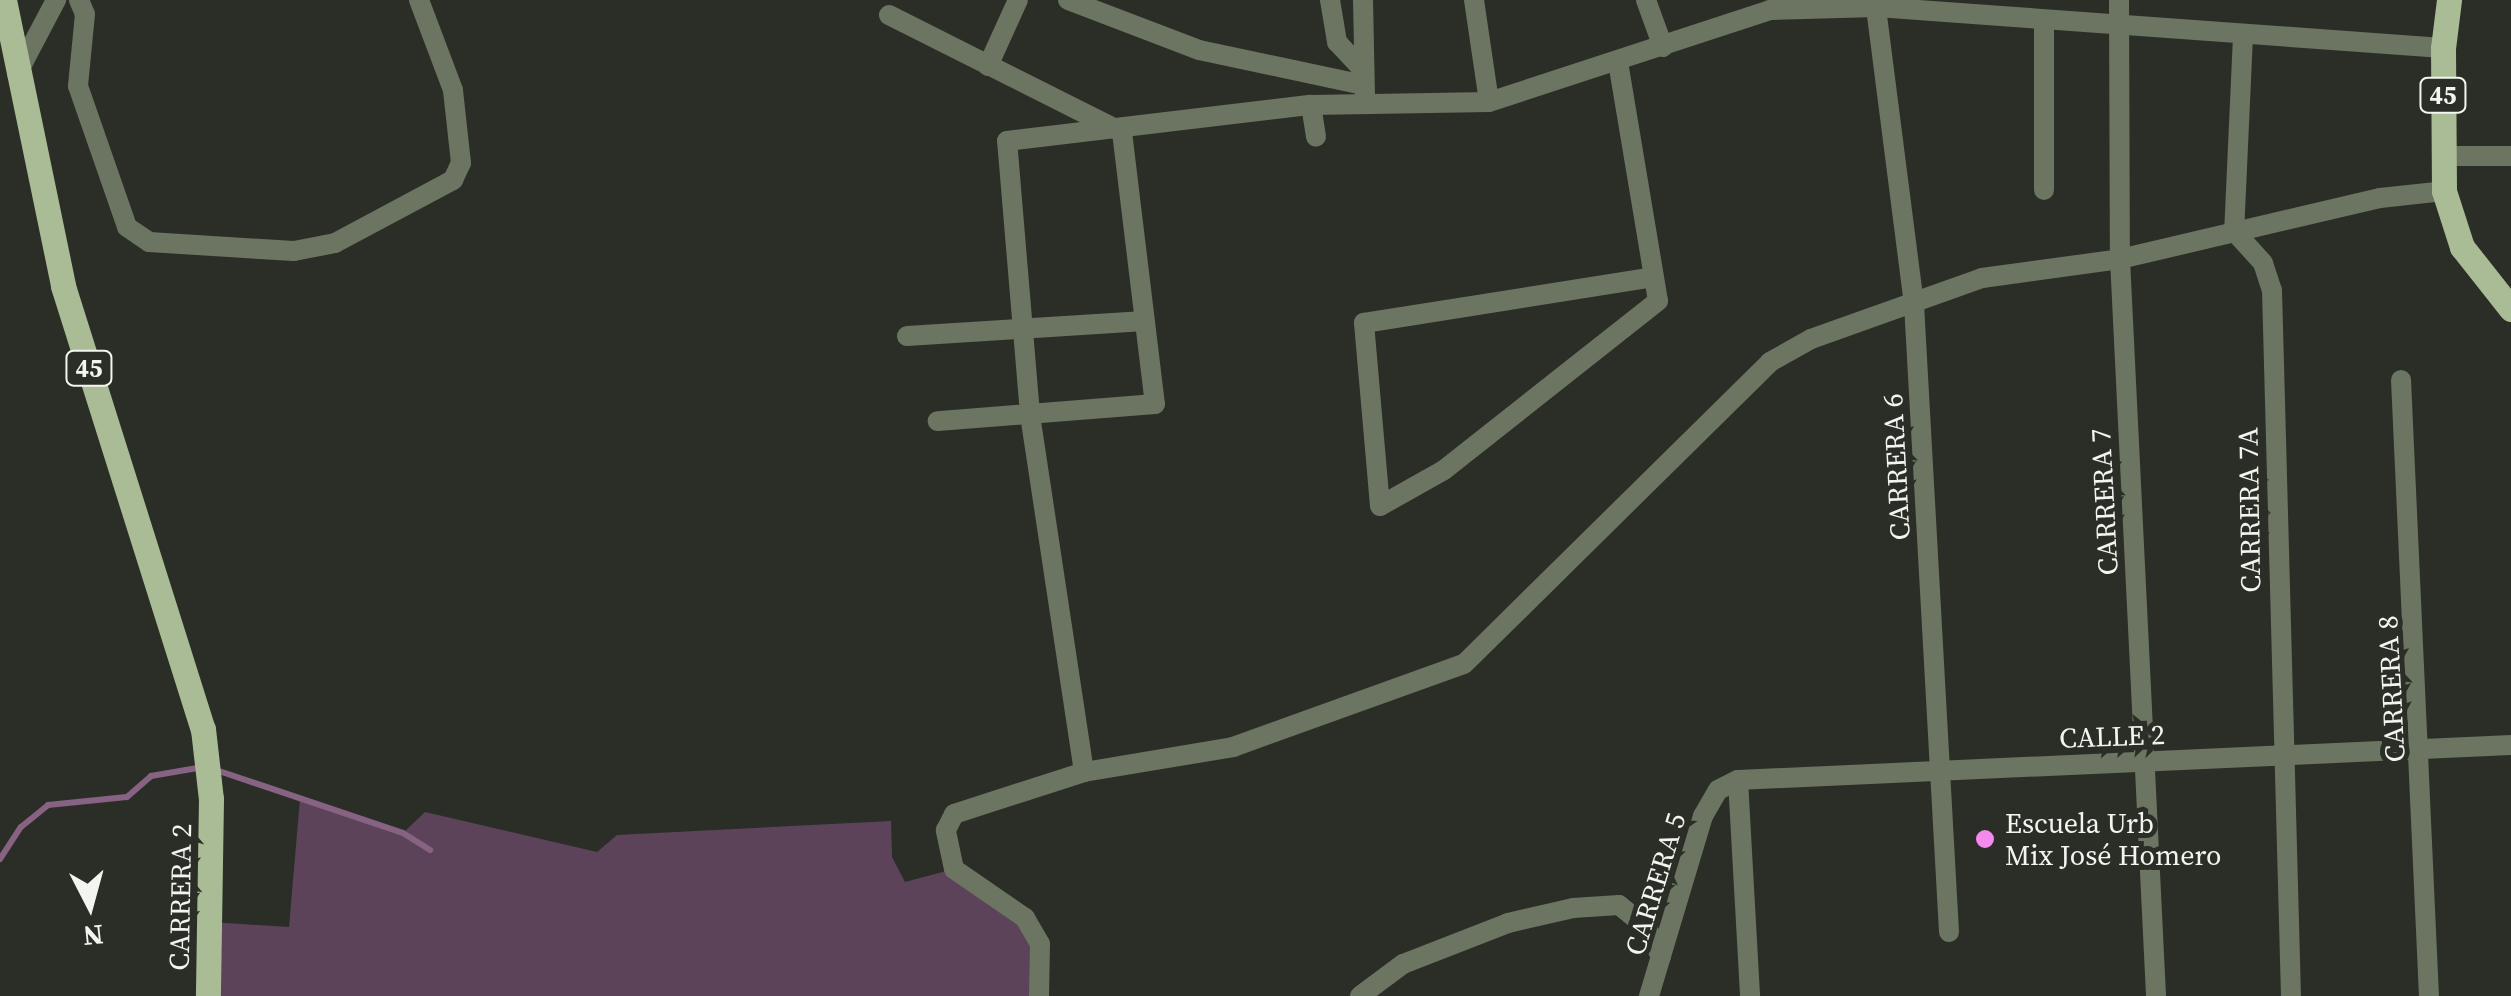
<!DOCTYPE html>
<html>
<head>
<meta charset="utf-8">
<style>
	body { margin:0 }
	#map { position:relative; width:2511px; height:996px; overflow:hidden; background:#2a2e26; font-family:"Source Serif 4",serif }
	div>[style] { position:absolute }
	.green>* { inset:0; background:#5c435a }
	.stream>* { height:6px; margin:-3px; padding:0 3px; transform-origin:3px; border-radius:3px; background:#876283 }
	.minor>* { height:20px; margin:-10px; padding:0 10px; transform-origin:10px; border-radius:10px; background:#6c7462 }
	.primary>* { height:25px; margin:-12.5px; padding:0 12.5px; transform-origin:12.5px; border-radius:12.5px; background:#aabc95 }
	.dots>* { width:28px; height:28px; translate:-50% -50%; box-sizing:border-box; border:5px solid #2a2e26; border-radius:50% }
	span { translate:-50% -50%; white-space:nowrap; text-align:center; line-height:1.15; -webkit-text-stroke:10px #2a2e26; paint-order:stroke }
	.shield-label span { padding:2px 8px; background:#2a2e26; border:2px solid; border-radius:8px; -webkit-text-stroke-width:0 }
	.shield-label { font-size:25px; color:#f3f6f0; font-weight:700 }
	.street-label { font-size:28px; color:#f3f6f0 }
	.poi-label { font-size:28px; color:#f3f6f0 }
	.left { translate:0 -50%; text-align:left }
	.north { position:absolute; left:40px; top:856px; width:100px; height:100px; -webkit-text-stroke:8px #2a2e26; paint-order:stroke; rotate:174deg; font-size:28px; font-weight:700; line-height:40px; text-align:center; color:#f3f6f0 }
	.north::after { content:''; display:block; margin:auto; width:35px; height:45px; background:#f3f6f0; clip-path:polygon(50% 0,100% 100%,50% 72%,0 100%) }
</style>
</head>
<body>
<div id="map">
	<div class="green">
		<i style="clip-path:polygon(300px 799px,403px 833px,425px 812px,597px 852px,617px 835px,891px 821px,892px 857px,905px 882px,954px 869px,1025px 918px,1039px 996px,208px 996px,211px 922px,289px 927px)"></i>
	</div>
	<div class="stream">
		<i style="left:216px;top:770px;width:197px;rotate:18.6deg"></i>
		<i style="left:403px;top:833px;width:32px;rotate:32deg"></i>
		<i style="left:0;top:859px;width:38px;rotate:-57deg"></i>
		<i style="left:21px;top:827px;width:35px;rotate:-39deg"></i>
		<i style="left:48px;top:805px;width:79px;rotate:-5.8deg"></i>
		<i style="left:127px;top:797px;width:32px;rotate:-41deg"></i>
		<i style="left:151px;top:776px;width:53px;rotate:-9.8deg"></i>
	</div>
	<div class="minor">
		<i style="left:79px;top:0;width:15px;rotate:67deg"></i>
		<i style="left:85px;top:14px;width:72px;rotate:95.6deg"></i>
		<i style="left:78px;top:86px;width:149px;rotate:70.8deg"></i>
		<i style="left:127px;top:227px;width:27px;rotate:34deg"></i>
		<i style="left:149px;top:242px;width:145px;rotate:3.6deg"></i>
		<i style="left:294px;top:251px;width:42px;rotate:-11deg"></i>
		<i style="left:335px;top:243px;width:134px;rotate:-28.1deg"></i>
		<i style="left:453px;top:180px;width:19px;rotate:-65deg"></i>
		<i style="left:461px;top:163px;width:73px;rotate:-96.3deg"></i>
		<i style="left:453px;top:90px;width:96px;rotate:-110.7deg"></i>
		<i style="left:1068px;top:0;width:140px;rotate:20.9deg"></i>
		<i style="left:1199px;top:50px;width:169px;rotate:12deg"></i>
		<i style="left:1330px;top:0;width:43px;rotate:80.5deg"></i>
		<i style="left:1337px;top:42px;width:40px;rotate:47deg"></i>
		<i style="left:1363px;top:0;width:96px;rotate:88.8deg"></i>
		<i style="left:1474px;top:0;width:103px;rotate:81.6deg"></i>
		<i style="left:1646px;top:0;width:50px;rotate:70.1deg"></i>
		<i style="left:1875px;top:0;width:306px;rotate:82.7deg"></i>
		<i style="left:1914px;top:304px;width:629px;rotate:86.81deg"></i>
		<i style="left:2119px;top:0;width:259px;rotate:89.8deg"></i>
		<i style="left:2120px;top:259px;width:738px;rotate:87.2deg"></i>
		<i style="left:889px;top:15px;width:261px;rotate:26.7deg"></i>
		<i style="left:1122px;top:132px;width:274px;rotate:83.1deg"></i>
		<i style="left:1155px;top:404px;width:218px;rotate:175.5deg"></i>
		<i style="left:2044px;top:23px;width:167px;rotate:90deg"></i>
		<i style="left:2243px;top:36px;width:195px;rotate:92.6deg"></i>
		<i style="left:2234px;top:231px;width:43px;rotate:47.8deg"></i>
		<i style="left:2263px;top:263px;width:28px;rotate:72deg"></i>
		<i style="left:2272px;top:290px;width:706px;rotate:88.46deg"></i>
		<i style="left:1618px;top:62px;width:242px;rotate:80.5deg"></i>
		<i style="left:1658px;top:301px;width:273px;rotate:141.7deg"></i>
		<i style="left:1444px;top:470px;width:73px;rotate:150.6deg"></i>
		<i style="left:1380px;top:506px;width:184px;rotate:-95deg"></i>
		<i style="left:1364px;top:323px;width:293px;rotate:-9deg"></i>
		<i style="left:988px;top:66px;width:72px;rotate:-65.6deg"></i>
		<i style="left:17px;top:74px;width:84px;rotate:-62.2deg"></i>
		<i style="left:1311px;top:105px;width:32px;rotate:81deg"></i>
		<i style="left:2444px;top:156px;width:67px"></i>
		<i style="left:907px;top:336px;width:238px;rotate:-3.6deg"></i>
		<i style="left:2401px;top:380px;width:617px;rotate:87.4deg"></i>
		<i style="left:1084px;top:772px;width:362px;rotate:-98.6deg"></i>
		<i style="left:1030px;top:414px;width:274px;rotate:-94.8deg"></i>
		<i style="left:1007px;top:141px;width:306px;rotate:-6.8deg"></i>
		<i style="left:1311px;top:105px;width:178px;rotate:-1deg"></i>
		<i style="left:1489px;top:102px;width:296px;rotate:-18.1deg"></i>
		<i style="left:1770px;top:10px;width:107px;rotate:-1.6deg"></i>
		<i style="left:1877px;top:7px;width:567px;rotate:4.14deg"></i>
		<i style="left:1738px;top:780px;width:216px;rotate:86.8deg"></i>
		<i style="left:1039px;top:996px;width:52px;rotate:-88.9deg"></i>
		<i style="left:1040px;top:944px;width:30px;rotate:-120deg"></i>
		<i style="left:1025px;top:918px;width:86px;rotate:-145.4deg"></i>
		<i style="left:954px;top:869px;width:40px;rotate:-102deg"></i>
		<i style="left:946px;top:830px;width:18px;rotate:-63deg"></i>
		<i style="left:954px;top:814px;width:137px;rotate:-17.9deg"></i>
		<i style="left:1084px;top:772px;width:151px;rotate:-9.5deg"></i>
		<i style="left:1233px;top:747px;width:245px;rotate:-19.8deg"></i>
		<i style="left:1464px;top:664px;width:430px;rotate:-44.6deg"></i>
		<i style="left:1770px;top:362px;width:47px;rotate:-29.3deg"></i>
		<i style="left:1811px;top:339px;width:182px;rotate:-19.6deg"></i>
		<i style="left:1982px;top:278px;width:139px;rotate:-7.8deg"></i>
		<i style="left:2120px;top:259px;width:267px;rotate:-13.2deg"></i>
		<i style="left:2380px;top:198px;width:64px;rotate:-6.2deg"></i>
		<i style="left:1360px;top:996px;width:54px;rotate:-36.7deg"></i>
		<i style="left:1403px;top:964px;width:113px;rotate:-21.3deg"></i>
		<i style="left:1508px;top:923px;width:67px;rotate:-13deg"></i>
		<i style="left:1573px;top:908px;width:46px;rotate:-3.7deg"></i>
		<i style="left:1619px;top:905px;width:36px;rotate:39deg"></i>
		<i style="left:1647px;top:928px;width:32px;rotate:64deg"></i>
		<i style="left:1649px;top:996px;width:188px;rotate:-73.3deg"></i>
		<i style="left:1703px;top:816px;width:30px;rotate:-60deg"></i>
		<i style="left:1718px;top:790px;width:22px;rotate:-27deg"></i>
		<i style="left:1738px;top:780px;width:774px;rotate:-2.59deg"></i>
	</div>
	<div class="primary">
		<i style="left:4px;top:0;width:292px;rotate:78.3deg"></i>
		<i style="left:63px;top:286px;width:465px;rotate:72.5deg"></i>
		<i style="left:203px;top:729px;width:70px;rotate:83.5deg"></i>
		<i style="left:211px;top:799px;width:197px;rotate:90.9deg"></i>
		<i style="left:2449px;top:0;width:48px;rotate:97.1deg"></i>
		<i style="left:2443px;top:48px;width:143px;rotate:89.6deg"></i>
		<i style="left:2444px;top:191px;width:59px;rotate:72.2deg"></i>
		<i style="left:2462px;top:247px;width:79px;rotate:51.7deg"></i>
	</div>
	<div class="dots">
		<i style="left:1985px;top:839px;background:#f589ee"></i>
	</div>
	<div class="shield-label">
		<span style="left:2443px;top:95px">45</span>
		<span style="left:89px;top:368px">45</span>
	</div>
	<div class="street-label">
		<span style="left:1896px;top:467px;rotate:-93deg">CARRERA 6</span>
		<span style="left:2104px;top:502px;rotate:-93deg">CARRERA 7</span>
		<span style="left:2249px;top:510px;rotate:-91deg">CARRERA 7A</span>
		<span style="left:2391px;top:689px;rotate:-93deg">CARRERA 8</span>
		<span style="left:2112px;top:736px;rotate:-2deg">CALLE 2</span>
		<span style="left:1655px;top:884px;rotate:-73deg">CARRERA 5</span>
		<span style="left:180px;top:897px;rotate:-89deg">CARRERA 2</span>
	</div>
	<div class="poi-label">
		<span class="left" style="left:2005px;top:839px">Escuela Urb<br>Mix José Homero</span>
	</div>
	<div class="north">N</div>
</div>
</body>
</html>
